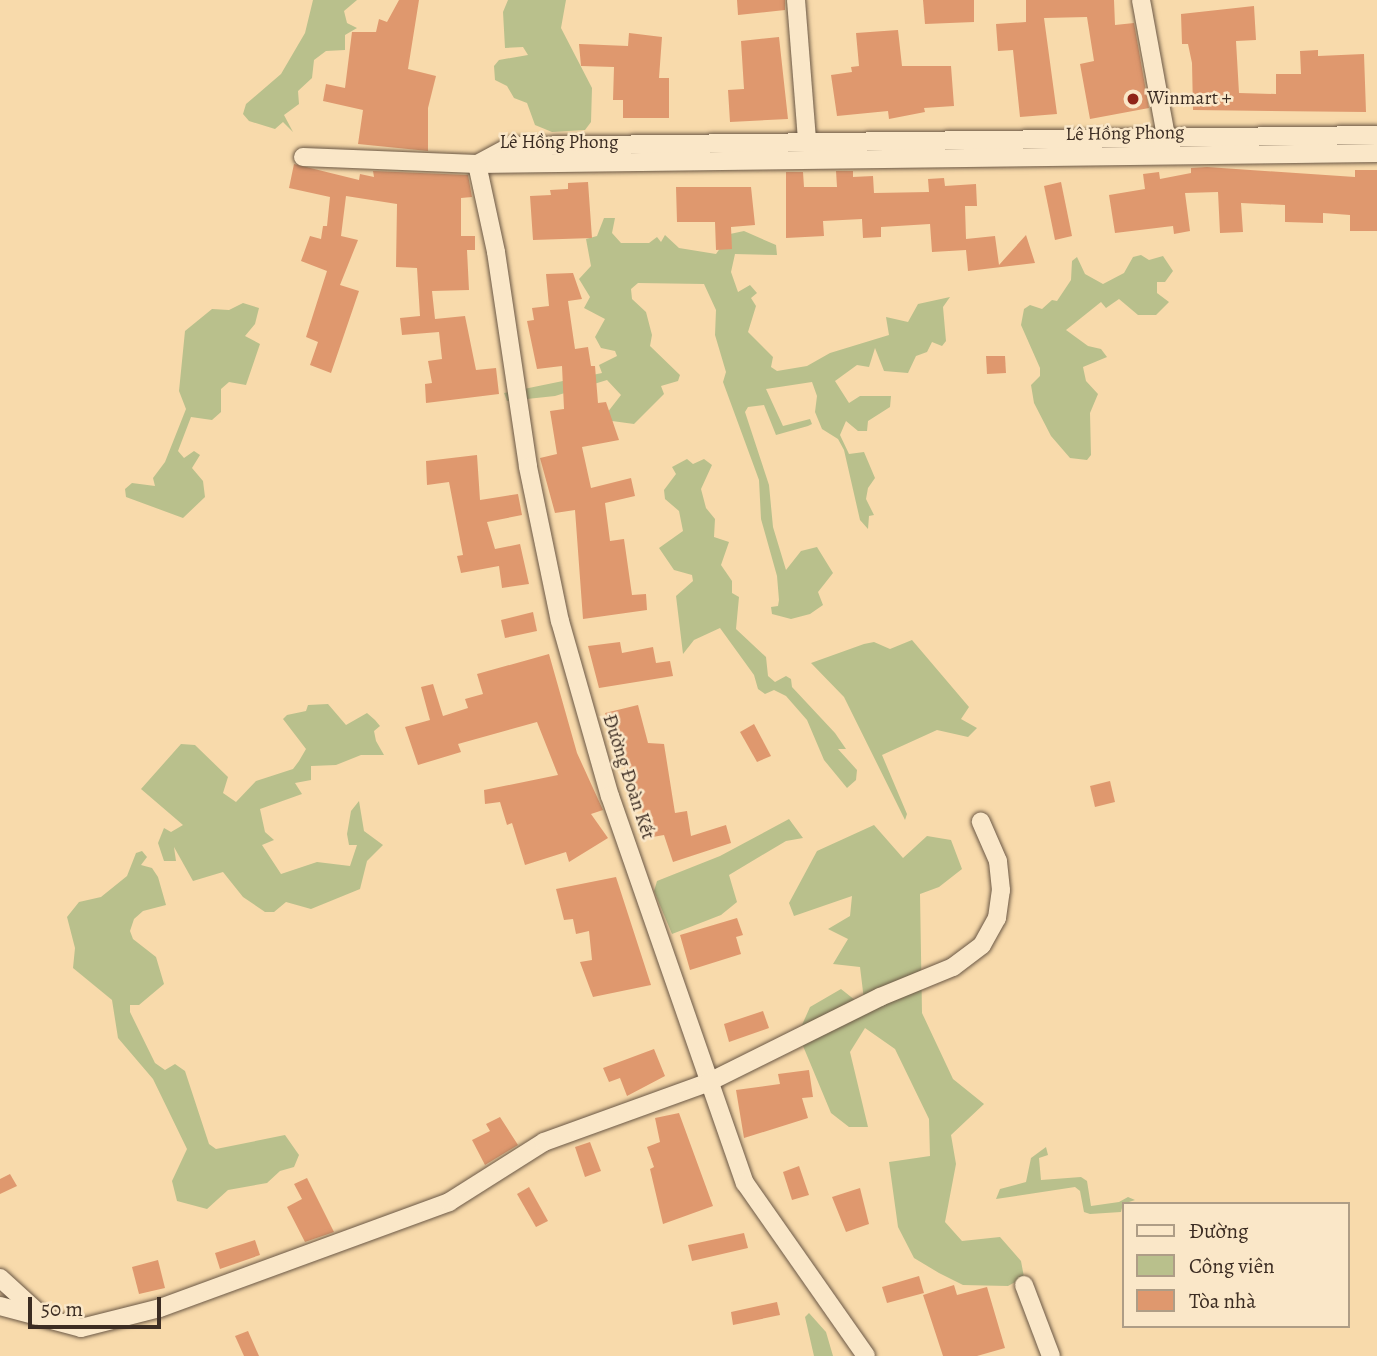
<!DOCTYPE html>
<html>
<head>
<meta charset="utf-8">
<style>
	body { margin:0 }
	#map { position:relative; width:1377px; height:1356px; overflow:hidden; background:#f8daab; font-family:Alegreya,serif }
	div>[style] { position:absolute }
	.green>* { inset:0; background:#b9c08c }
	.building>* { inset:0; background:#df986e }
	.roads { filter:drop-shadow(0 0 2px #6b5845) drop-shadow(0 0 2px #6b5845) }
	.minor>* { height:18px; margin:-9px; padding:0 9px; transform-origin:9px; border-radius:9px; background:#fae7c8 }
	.dots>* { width:19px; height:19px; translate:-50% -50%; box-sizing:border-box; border:4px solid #fae7c8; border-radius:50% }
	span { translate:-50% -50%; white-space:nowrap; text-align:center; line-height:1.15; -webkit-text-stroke:5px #fae7c8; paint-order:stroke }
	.poi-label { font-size:19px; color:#3c2d23 }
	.left { translate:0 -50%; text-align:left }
	.street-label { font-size:19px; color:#3c2d23 }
	.legend { position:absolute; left:1122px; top:1202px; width:228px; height:126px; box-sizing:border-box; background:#fae7c8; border:2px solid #ae9d86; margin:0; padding:9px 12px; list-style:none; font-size:21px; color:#3c2d23 }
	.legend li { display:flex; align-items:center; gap:14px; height:35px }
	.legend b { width:35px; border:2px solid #ae9d86 }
	.scale { position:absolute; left:28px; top:1297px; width:133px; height:32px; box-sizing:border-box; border:4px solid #3c2d23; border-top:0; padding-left:9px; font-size:21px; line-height:24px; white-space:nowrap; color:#3c2d23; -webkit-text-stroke:5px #fae7c8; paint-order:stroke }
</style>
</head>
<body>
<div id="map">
	<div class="green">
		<i style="clip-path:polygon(313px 0,357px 0,344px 11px,347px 23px,357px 28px,345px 35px,345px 50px,326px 51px,314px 60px,312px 78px,298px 91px,299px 104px,284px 115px,293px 132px,283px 122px,275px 129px,249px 121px,243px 114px,246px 104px,281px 74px,305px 33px)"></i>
		<i style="clip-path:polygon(508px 0,566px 0,561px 28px,592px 88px,591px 122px,585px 130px,552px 132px,535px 125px,527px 103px,514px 98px,507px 86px,495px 80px,494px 66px,499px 60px,528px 55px,523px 47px,505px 48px,503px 12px)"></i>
		<i style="clip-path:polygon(604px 218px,615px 218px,612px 233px,621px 243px,649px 243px,657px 237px,661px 242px,665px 235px,679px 248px,716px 254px,730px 234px,744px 231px,776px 245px,777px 255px,735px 254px,731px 272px,738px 292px,750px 285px,757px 293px,751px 298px,756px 306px,748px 332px,773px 357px,771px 367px,777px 371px,807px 366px,830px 353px,889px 335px,886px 317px,908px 322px,918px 304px,950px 297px,943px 307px,946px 341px,942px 346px,932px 342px,927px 352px,916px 356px,908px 373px,884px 371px,875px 348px,869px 367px,857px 365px,835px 381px,849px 403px,860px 396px,891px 396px,890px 407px,868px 421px,867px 431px,858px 431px,846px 421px,840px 435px,849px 454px,864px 452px,875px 478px,868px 488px,866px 499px,874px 515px,869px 516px,868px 529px,860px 520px,844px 450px,838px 439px,822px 429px,815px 412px,817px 396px,812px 382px,766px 389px,783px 426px,810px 419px,812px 424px,808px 426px,776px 435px,764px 405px,748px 407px,745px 412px,769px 485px,773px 527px,786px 570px,801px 551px,817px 547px,833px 573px,818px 592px,823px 605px,810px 614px,791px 619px,772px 614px,771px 607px,778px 606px,779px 600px,777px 576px,761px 519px,759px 480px,723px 382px,726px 372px,715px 335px,716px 310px,704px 284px,638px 283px,631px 289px,632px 299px,646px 312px,652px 335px,650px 346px,680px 375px,678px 381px,661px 386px,664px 394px,634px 424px,612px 421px,607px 413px,621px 395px,607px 380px,555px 396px,507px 401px,504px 393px,602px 373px,599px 365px,617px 356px,615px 351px,601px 348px,595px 337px,605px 319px,584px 308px,590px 297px,579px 279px,591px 266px,586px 239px,597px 236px)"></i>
		<i style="clip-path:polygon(1141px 255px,1149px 260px,1163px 256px,1173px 271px,1165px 282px,1157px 282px,1157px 293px,1169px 302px,1156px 315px,1138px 315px,1119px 299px,1106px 308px,1101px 302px,1066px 330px,1088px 346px,1101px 349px,1107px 357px,1083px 367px,1086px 381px,1098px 394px,1090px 413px,1091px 455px,1087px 460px,1070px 458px,1051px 436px,1034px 403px,1031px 385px,1040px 376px,1040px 368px,1021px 325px,1024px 309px,1030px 305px,1042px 309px,1052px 300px,1057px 301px,1071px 280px,1072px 261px,1077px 257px,1085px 274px,1103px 284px,1124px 273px,1133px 257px)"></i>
		<i style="clip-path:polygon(243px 303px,259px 308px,255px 324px,245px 336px,260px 344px,246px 385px,229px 382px,221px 389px,221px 412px,212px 420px,191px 417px,178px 451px,184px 458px,194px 451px,200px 455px,192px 468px,203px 481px,205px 497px,183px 518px,126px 497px,125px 489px,132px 483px,155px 486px,153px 478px,165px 462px,186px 409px,179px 391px,185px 331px,212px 309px,229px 310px)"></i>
		<i style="clip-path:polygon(687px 459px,693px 464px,704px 459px,712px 465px,701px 489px,706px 508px,715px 519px,714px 537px,729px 542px,721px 565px,732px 581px,732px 593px,739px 597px,736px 629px,766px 657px,768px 676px,775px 682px,786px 676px,791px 679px,792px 687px,835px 733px,846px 749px,838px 749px,857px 770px,856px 780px,847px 788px,824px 760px,807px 720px,786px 696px,774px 690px,765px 694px,758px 689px,754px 675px,720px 628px,694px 640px,683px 654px,676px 596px,693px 581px,692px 575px,674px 570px,659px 548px,683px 531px,679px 511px,665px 499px,664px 490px,676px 474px,672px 467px)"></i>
		<i style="clip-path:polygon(912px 640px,969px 707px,961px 719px,977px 728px,968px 737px,937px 730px,882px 755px,907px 814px,905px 820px,844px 697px,811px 663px,864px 644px,874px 642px,890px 649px)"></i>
		<i style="clip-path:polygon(328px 704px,346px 725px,367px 713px,375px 720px,380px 726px,374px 731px,376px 741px,384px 755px,361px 755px,336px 765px,311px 766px,311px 780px,295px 783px,302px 794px,260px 809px,265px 832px,274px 840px,262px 845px,281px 874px,317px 862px,350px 866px,357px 845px,349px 845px,347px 834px,351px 811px,359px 801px,364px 831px,383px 845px,367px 861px,360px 889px,311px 909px,286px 902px,274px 912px,265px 912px,243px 897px,223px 872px,193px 881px,174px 847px,176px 861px,164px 861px,158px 843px,164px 828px,171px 832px,183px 825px,141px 789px,181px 744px,195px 745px,228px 777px,223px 793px,236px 802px,256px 781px,293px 769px,299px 761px,306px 749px,283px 719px,287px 715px,306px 711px,308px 705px)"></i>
		<i style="clip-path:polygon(789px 819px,803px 838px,786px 841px,729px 875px,737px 902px,721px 915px,672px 934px,654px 891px,657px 881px,720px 856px)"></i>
		<i style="clip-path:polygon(874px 825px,903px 858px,927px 836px,951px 840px,962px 869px,939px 887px,920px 894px,922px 1013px,953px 1079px,984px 1104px,951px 1135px,956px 1164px,945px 1222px,962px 1241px,1000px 1237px,1021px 1261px,1024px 1277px,1008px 1286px,963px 1285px,939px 1273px,914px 1258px,898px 1227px,889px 1162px,930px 1156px,929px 1119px,895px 1049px,865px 1028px,850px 1052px,868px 1127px,849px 1127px,831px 1113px,798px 1034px,810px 1007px,841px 989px,865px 1008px,860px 967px,833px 964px,848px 939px,828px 929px,850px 916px,852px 896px,794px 916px,789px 903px,817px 851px)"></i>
		<i style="clip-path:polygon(142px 851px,147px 857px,141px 865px,152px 868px,158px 877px,166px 905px,143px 911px,134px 919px,130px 931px,133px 939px,156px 957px,164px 984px,139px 1005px,130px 1005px,130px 1012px,155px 1063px,165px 1070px,175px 1064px,185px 1071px,209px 1144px,216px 1149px,285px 1135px,299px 1155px,294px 1167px,280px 1171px,267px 1183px,228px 1190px,207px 1209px,177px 1201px,172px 1181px,187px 1149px,153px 1079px,118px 1038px,112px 1000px,73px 968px,75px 948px,67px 917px,79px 902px,101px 897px,127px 876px,136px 853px)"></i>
		<i style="clip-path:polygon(1046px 1147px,1048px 1155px,1039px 1158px,1041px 1180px,1081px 1177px,1087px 1181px,1091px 1206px,1119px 1202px,1128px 1197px,1135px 1200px,1123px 1204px,1121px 1212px,1090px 1214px,1084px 1212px,1080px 1191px,1075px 1187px,996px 1199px,1000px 1189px,1026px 1182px,1031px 1158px)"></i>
		<i style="clip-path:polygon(809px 1313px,826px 1332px,833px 1356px,814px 1356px,805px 1317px)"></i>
	</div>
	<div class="building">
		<i style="clip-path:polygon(399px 0,419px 0,408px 69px,436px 76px,428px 108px,428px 151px,358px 144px,363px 110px,323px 101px,326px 84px,345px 88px,352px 32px,376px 32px,379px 19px,387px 22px)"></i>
		<i style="clip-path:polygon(737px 0,785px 0,785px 10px,738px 15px)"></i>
		<i style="clip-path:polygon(923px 0,974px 0,974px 22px,925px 24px)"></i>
		<i style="clip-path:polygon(1026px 0,1114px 0,1115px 25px,1134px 23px,1149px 108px,1090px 119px,1080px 64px,1094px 61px,1087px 17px,1044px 18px,1057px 114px,1020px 117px,1013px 50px,998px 51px,996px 24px,1026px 22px)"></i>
		<i style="clip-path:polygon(1254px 6px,1256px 40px,1236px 41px,1239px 93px,1276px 94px,1276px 74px,1301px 74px,1300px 51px,1318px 50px,1318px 56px,1364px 54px,1366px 112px,1193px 110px,1192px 63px,1188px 44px,1182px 44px,1181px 14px)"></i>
		<i style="clip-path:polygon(898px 30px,902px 66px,951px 66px,954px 106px,924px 108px,925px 112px,889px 119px,888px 111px,837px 116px,831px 75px,852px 72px,851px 67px,859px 66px,856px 33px)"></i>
		<i style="clip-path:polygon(629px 33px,662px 37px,659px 78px,669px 78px,669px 118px,623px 118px,623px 100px,613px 100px,614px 67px,581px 66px,579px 44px,628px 46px)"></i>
		<i style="clip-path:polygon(779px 37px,788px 119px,730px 122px,728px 90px,744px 89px,741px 41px)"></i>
		<i style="clip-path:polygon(294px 164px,359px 180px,360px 174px,374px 177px,373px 171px,468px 175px,472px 197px,461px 198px,461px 236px,475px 236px,475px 250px,467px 250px,469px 290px,432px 291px,435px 319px,465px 316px,476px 370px,496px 368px,499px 394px,426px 403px,425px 384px,432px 383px,428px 361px,442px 359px,439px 332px,402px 335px,400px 318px,420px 316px,417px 268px,396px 267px,397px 204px,346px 196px,341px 236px,358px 240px,340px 285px,359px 291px,331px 373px,310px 365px,318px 342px,306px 337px,327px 271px,301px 261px,310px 236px,321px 239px,323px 226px,327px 226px,330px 197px,289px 188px)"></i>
		<i style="clip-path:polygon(1207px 167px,1355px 177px,1355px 170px,1377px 170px,1377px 231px,1350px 231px,1350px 215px,1323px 213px,1323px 223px,1285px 222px,1285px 205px,1241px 203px,1243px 232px,1220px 233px,1218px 192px,1185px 193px,1190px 231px,1174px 234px,1173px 226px,1115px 233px,1109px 195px,1145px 189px,1143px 174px,1159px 172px,1160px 179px,1191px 173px,1191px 168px)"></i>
		<i style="clip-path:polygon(836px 171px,853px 171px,853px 177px,873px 176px,874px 193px,929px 192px,928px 179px,944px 178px,945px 186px,976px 184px,977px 206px,965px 206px,966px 239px,995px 236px,999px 265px,1026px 235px,1035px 263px,968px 271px,966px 250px,932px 252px,930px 224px,881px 227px,881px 237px,863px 238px,862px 219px,823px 221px,824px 236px,786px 238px,786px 172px,803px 172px,804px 187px,837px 187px)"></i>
		<i style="clip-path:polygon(588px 182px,592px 238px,533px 240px,530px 196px,551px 195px,550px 190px,568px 189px,568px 183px)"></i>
		<i style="clip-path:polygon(1061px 182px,1072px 236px,1055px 240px,1044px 186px)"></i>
		<i style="clip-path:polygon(676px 187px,751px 187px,755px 225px,731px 227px,732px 249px,716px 250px,715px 222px,677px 222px)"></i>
		<i style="clip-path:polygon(573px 273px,582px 299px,568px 301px,575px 349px,588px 347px,591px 366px,595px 366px,598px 403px,606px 402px,619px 440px,582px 447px,591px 488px,631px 478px,635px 496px,605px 503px,610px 541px,624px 539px,632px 595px,646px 594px,647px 610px,583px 619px,575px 510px,555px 513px,540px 458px,557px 454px,550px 411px,564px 409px,562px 366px,537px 369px,527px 321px,534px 320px,532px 308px,549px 306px,546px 274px)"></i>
		<i style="clip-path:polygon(986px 356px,1005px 356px,1006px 373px,987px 374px)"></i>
		<i style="clip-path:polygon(477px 455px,480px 500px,518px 494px,522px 515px,487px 522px,495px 549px,520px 544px,529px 584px,502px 588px,499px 566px,461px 573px,457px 556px,463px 555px,449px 482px,427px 485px,426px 461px)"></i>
		<i style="clip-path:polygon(533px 612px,537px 631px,505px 638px,501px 620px)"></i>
		<i style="clip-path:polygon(620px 642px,622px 653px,653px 647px,656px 663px,670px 661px,673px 676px,599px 688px,588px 646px)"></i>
		<i style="clip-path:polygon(549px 654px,577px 753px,603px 810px,591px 814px,608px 838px,569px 862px,566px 852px,525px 865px,512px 823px,507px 825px,500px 802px,485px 804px,484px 790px,558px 775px,537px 722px,458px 744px,461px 752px,418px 765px,405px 727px,430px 720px,421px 687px,433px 684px,443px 716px,468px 708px,465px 699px,483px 694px,477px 674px)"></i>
		<i style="clip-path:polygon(638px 705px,648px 743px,664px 744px,675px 813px,687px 811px,691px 836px,726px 825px,731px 843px,673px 862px,664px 835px,647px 838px,640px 798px,628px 800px,623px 754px,605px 713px)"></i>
		<i style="clip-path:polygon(754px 724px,771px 756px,757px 762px,740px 732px)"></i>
		<i style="clip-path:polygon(1110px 781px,1115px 802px,1095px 807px,1090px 786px)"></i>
		<i style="clip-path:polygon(616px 877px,651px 985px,593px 997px,580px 962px,592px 960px,589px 931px,576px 934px,573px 919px,564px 920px,556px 889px)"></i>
		<i style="clip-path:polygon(737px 918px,743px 935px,736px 937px,741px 954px,690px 970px,680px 935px)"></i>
		<i style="clip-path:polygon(763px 1011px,769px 1028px,729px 1042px,724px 1024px)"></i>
		<i style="clip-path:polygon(654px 1049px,665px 1076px,627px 1096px,620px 1078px,609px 1082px,603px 1068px)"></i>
		<i style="clip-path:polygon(809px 1070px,813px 1097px,802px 1098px,808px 1118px,744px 1138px,736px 1090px,780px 1084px,778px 1074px)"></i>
		<i style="clip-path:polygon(679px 1113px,713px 1206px,663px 1224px,650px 1169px,654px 1167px,647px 1147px,660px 1142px,655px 1118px)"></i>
		<i style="clip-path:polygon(500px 1117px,518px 1145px,485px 1165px,472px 1140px,490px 1131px,486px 1124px)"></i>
		<i style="clip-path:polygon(590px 1142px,601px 1171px,585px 1177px,575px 1147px)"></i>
		<i style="clip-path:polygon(799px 1166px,809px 1195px,792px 1200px,783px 1172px)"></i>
		<i style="clip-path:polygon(10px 1174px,17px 1186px,0 1194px,0 1179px)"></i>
		<i style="clip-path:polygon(307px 1178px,334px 1232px,305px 1242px,287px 1207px,302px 1199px,294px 1184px)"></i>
		<i style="clip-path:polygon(529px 1187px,548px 1221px,536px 1227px,517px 1194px)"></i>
		<i style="clip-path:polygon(860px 1188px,869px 1224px,846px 1232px,832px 1197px)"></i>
		<i style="clip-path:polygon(744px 1233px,748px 1248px,692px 1261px,688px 1245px)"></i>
		<i style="clip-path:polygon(255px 1240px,260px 1255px,220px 1269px,215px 1253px)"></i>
		<i style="clip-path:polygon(158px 1260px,165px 1288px,139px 1294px,132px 1267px)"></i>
		<i style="clip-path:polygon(919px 1276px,924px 1293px,887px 1303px,882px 1287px)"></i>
		<i style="clip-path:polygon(954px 1285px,957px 1295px,987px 1287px,1005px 1348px,977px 1356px,943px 1356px,923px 1295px)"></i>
		<i style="clip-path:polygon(777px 1302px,780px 1315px,733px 1325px,731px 1312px)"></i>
		<i style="clip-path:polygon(248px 1331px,259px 1356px,244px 1356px,235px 1336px)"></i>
	</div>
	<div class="roads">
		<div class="minor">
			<i style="left:796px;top:0;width:141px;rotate:85.5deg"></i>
			<i style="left:1141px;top:0;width:149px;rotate:79.6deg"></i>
			<i style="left:1377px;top:135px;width:866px;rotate:179.27deg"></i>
			<i style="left:511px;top:146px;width:38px;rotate:152deg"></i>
			<i style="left:477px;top:164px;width:900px;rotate:-0.7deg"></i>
			<i style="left:303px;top:157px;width:174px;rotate:2.3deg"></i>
			<i style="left:477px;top:164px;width:90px;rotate:77.8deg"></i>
			<i style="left:496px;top:252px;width:217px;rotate:81.5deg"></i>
			<i style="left:528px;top:467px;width:157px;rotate:78.3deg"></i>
			<i style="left:560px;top:621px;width:182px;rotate:74.1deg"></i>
			<i style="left:610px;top:796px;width:410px;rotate:70.8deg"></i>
			<i style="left:745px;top:1183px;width:211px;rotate:55deg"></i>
			<i style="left:0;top:1278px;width:59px;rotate:42.3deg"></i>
			<i style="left:44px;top:1318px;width:38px;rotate:15deg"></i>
			<i style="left:81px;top:1328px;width:81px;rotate:-14.2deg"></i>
			<i style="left:160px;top:1308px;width:308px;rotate:-20.1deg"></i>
			<i style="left:449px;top:1202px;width:112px;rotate:-32.3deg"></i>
			<i style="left:544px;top:1142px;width:173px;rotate:-19.9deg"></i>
			<i style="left:707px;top:1083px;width:193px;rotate:-26.4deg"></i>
			<i style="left:880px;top:997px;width:79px;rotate:-22.3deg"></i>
			<i style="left:953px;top:967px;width:36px;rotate:-37deg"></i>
			<i style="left:982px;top:945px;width:31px;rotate:-61deg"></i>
			<i style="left:997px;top:918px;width:28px;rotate:-82deg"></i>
			<i style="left:1001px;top:890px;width:29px;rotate:-96deg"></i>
			<i style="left:998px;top:861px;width:43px;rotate:-113.6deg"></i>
			<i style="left:1024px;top:1285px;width:76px;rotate:69.2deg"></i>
			<i style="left:0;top:1306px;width:38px;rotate:15deg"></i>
		</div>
	</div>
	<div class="dots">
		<i style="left:1133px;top:99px;background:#8f2418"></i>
	</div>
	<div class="poi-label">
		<span class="left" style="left:1147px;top:99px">Winmart +</span>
	</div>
	<div class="street-label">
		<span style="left:1125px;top:134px;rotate:-1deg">Lê Hồng Phong</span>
		<span style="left:559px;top:143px">Lê Hồng Phong</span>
		<span style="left:628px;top:777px;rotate:72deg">Đường Đoàn Kết</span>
	</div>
	<ul class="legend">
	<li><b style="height:9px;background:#fae7c8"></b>Đường</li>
	<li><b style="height:19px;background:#b9c08c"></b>Công viên</li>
	<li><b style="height:19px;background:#df986e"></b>Tòa nhà</li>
	</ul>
	<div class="scale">50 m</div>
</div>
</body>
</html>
